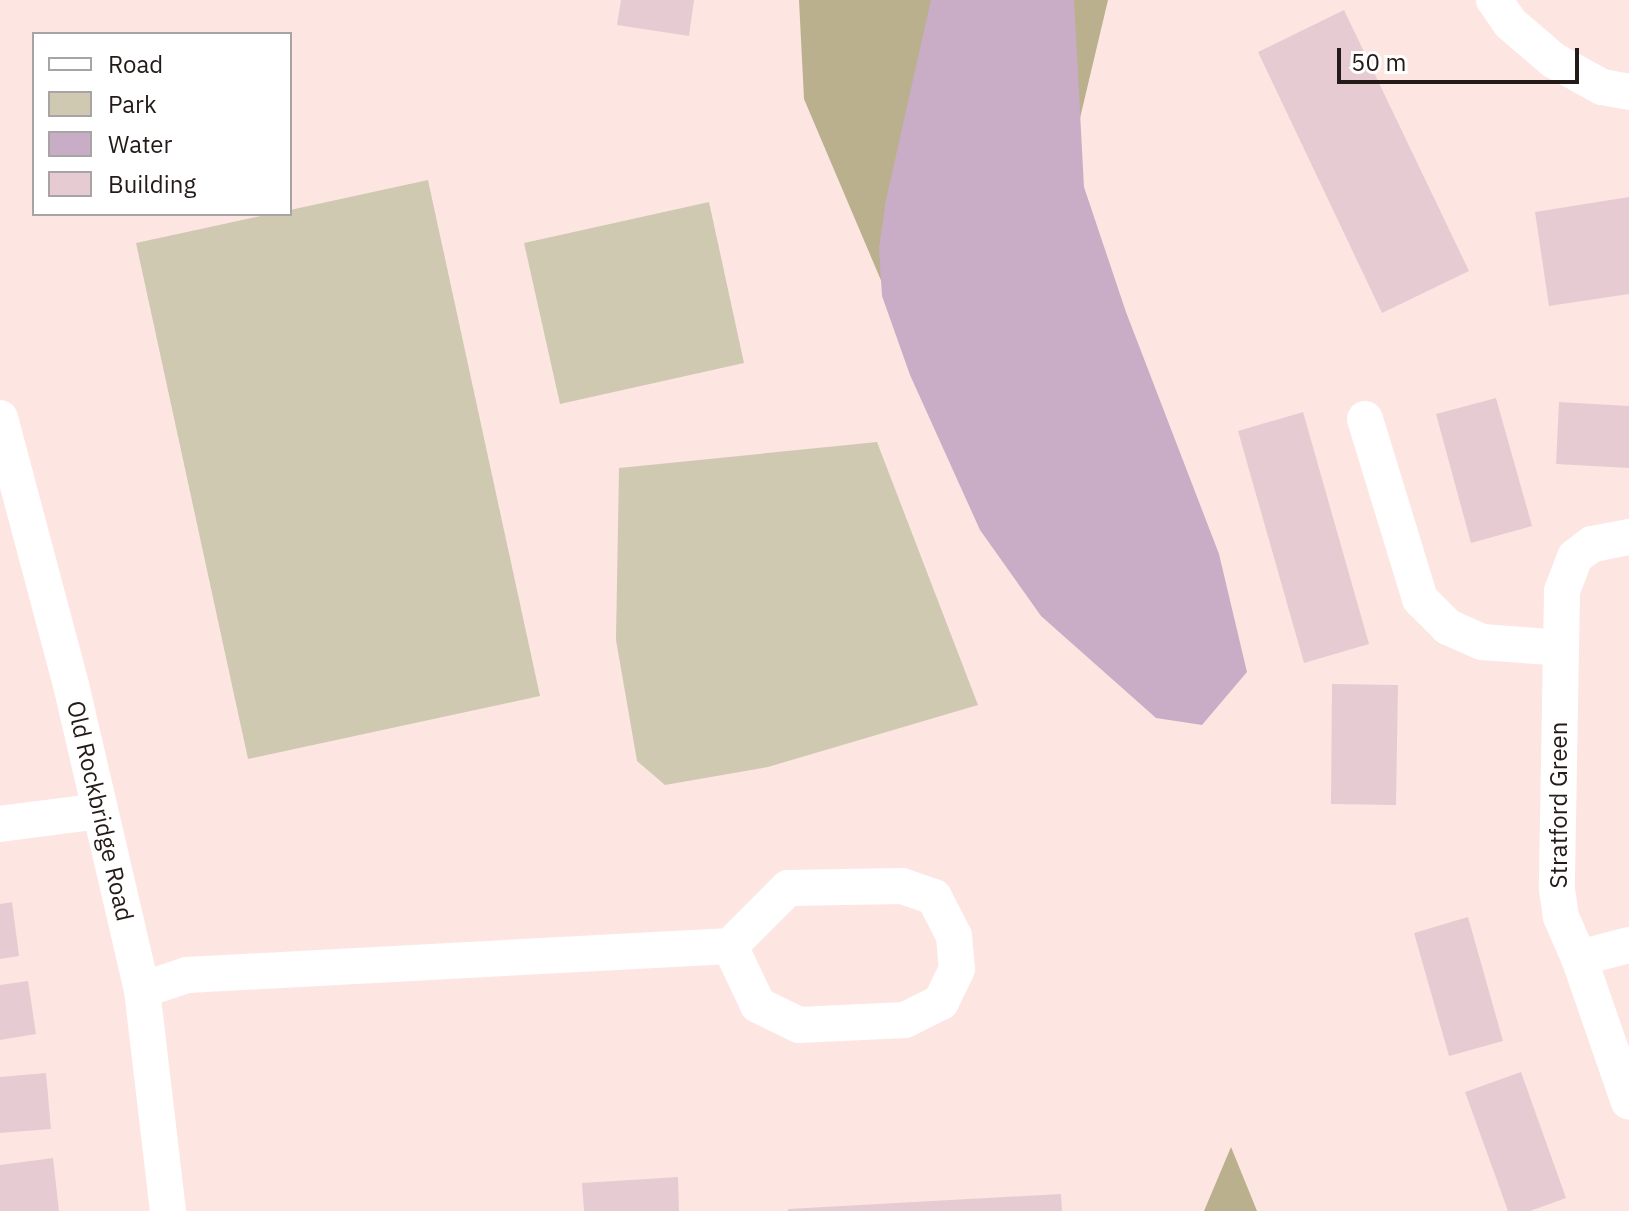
<!DOCTYPE html>
<html>
<head>
<meta charset="utf-8">
<style>
	body { margin:0 }
	#map { position:relative; width:1629px; height:1211px; overflow:hidden; background:#fde6e2; font-family:"IBM Plex Sans",sans-serif }
	div>[style] { position:absolute }
	.green>* { inset:0; background:#d0c9b1 }
	.forest>* { inset:0; background:#bab08e }
	.water>* { inset:0; background:#c9adc7 }
	.building>* { inset:0; background:#e6cbd2 }
	.minor>* { height:36px; margin:-18px; padding:0 18px; transform-origin:18px; border-radius:18px; background:#fff }
	span { translate:-50% -50%; white-space:nowrap; text-align:center; line-height:1.15; -webkit-text-stroke:6px #fff; paint-order:stroke }
	.street-label { font-size:24px; color:#241b19 }
	.legend { position:absolute; left:32px; top:32px; width:260px; height:184px; box-sizing:border-box; background:#fff; border:2px solid #a7a4a3; margin:0; padding:10px 14px; list-style:none; font-size:24px; color:#241b19 }
	.legend li { display:flex; align-items:center; gap:16px; height:40px }
	.legend b { width:40px; border:2px solid #a7a4a3 }
	.scale { position:absolute; left:1337px; top:48px; width:242px; height:36px; box-sizing:border-box; border:4px solid #241b19; border-top:0; padding-left:10px; font-size:24px; line-height:28px; white-space:nowrap; color:#241b19; -webkit-text-stroke:6px #fff; paint-order:stroke }
</style>
</head>
<body>
<div id="map">
	<div class="green">
		<i style="clip-path:polygon(428px 180px,540px 696px,248px 759px,136px 243px,270px 214px,290px 214px,290px 210px)"></i>
		<i style="clip-path:polygon(709px 202px,744px 363px,560px 404px,524px 243px)"></i>
		<i style="clip-path:polygon(877px 442px,978px 705px,768px 767px,665px 785px,637px 761px,616px 640px,619px 468px)"></i>
	</div>
	<div class="forest">
		<i style="clip-path:polygon(799px 0,1108px 0,984px 523px,804px 99px)"></i>
		<i style="clip-path:polygon(1231px 1147px,1257px 1211px,1204px 1211px)"></i>
	</div>
	<div class="water">
		<i style="clip-path:polygon(931px 0,1074px 0,1084px 187px,1126px 312px,1219px 554px,1247px 672px,1202px 725px,1156px 718px,1041px 616px,980px 530px,910px 375px,882px 296px,879px 248px,886px 200px)"></i>
	</div>
	<div class="building">
		<i style="clip-path:polygon(621px 0,694px 0,689px 36px,617px 25px)"></i>
		<i style="clip-path:polygon(1344px 10px,1469px 271px,1382px 313px,1258px 52px)"></i>
		<i style="clip-path:polygon(1629px 197px,1629px 294px,1549px 306px,1535px 212px)"></i>
		<i style="clip-path:polygon(1496px 398px,1532px 526px,1471px 543px,1436px 414px)"></i>
		<i style="clip-path:polygon(1559px 402px,1629px 406px,1629px 468px,1556px 464px)"></i>
		<i style="clip-path:polygon(1303px 412px,1369px 644px,1304px 663px,1238px 431px)"></i>
		<i style="clip-path:polygon(1332px 684px,1398px 685px,1396px 805px,1331px 804px)"></i>
		<i style="clip-path:polygon(12px 902px,19px 956px,0 959px,0 904px)"></i>
		<i style="clip-path:polygon(1468px 917px,1503px 1041px,1449px 1056px,1414px 933px)"></i>
		<i style="clip-path:polygon(28px 981px,36px 1034px,0 1040px,0 985px)"></i>
		<i style="clip-path:polygon(1521px 1072px,1566px 1198px,1530px 1211px,1508px 1211px,1465px 1092px)"></i>
		<i style="clip-path:polygon(46px 1073px,51px 1129px,0 1133px,0 1077px)"></i>
		<i style="clip-path:polygon(53px 1158px,59px 1211px,0 1211px,0 1165px)"></i>
		<i style="clip-path:polygon(678px 1177px,679px 1211px,584px 1211px,582px 1183px)"></i>
		<i style="clip-path:polygon(1061px 1194px,1062px 1211px,788px 1211px,788px 1209px)"></i>
	</div>
	<div class="minor">
		<i style="left:1494px;top:0;width:28px;rotate:55deg"></i>
		<i style="left:1510px;top:23px;width:57px;rotate:40.7deg"></i>
		<i style="left:1553px;top:60px;width:56px;rotate:28.9deg"></i>
		<i style="left:1602px;top:87px;width:27px;rotate:10deg"></i>
		<i style="left:0;top:418px;width:276px;rotate:75.1deg"></i>
		<i style="left:71px;top:685px;width:313px;rotate:76.9deg"></i>
		<i style="left:142px;top:990px;width:223px;rotate:83.3deg"></i>
		<i style="left:1365px;top:419px;width:188px;rotate:73deg"></i>
		<i style="left:1420px;top:599px;width:40px;rotate:45deg"></i>
		<i style="left:1448px;top:627px;width:37px;rotate:24deg"></i>
		<i style="left:1482px;top:642px;width:79px;rotate:4.3deg"></i>
		<i style="left:1629px;top:537px;width:38px;rotate:169deg"></i>
		<i style="left:1592px;top:544px;width:21px;rotate:143deg"></i>
		<i style="left:1575px;top:557px;width:36px;rotate:111deg"></i>
		<i style="left:1562px;top:591px;width:298px;rotate:91deg"></i>
		<i style="left:1557px;top:889px;width:28px;rotate:82deg"></i>
		<i style="left:1561px;top:917px;width:45px;rotate:66.3deg"></i>
		<i style="left:1579px;top:958px;width:152px;rotate:70.9deg"></i>
		<i style="left:0;top:824px;width:101px;rotate:-7.4deg"></i>
		<i style="left:1579px;top:958px;width:52px;rotate:-14.6deg"></i>
		<i style="left:142px;top:990px;width:47px;rotate:-18.4deg"></i>
		<i style="left:187px;top:975px;width:544px;rotate:-3.06deg"></i>
		<i style="left:730px;top:946px;width:82px;rotate:-45deg"></i>
		<i style="left:788px;top:888px;width:114px;rotate:-1deg"></i>
		<i style="left:902px;top:886px;width:34px;rotate:19deg"></i>
		<i style="left:934px;top:897px;width:44px;rotate:62.9deg"></i>
		<i style="left:954px;top:936px;width:33px;rotate:85deg"></i>
		<i style="left:957px;top:969px;width:37px;rotate:116deg"></i>
		<i style="left:941px;top:1002px;width:40px;rotate:153.4deg"></i>
		<i style="left:905px;top:1020px;width:106px;rotate:177.3deg"></i>
		<i style="left:799px;top:1025px;width:46px;rotate:-154deg"></i>
		<i style="left:758px;top:1005px;width:65px;rotate:-115.4deg"></i>
	</div>
	<div class="street-label">
		<span style="left:1559px;top:805px;rotate:-90deg">Stratford Green</span>
		<span style="left:100px;top:811px;rotate:77deg">Old Rockbridge Road</span>
	</div>
	<ul class="legend">
	<li><b style="height:10px;background:#fff"></b>Road</li>
	<li><b style="height:22px;background:#d0c9b1"></b>Park</li>
	<li><b style="height:22px;background:#c9adc7"></b>Water</li>
	<li><b style="height:22px;background:#e6cbd2"></b>Building</li>
	</ul>
	<div class="scale">50 m</div>
</div>
</body>
</html>
